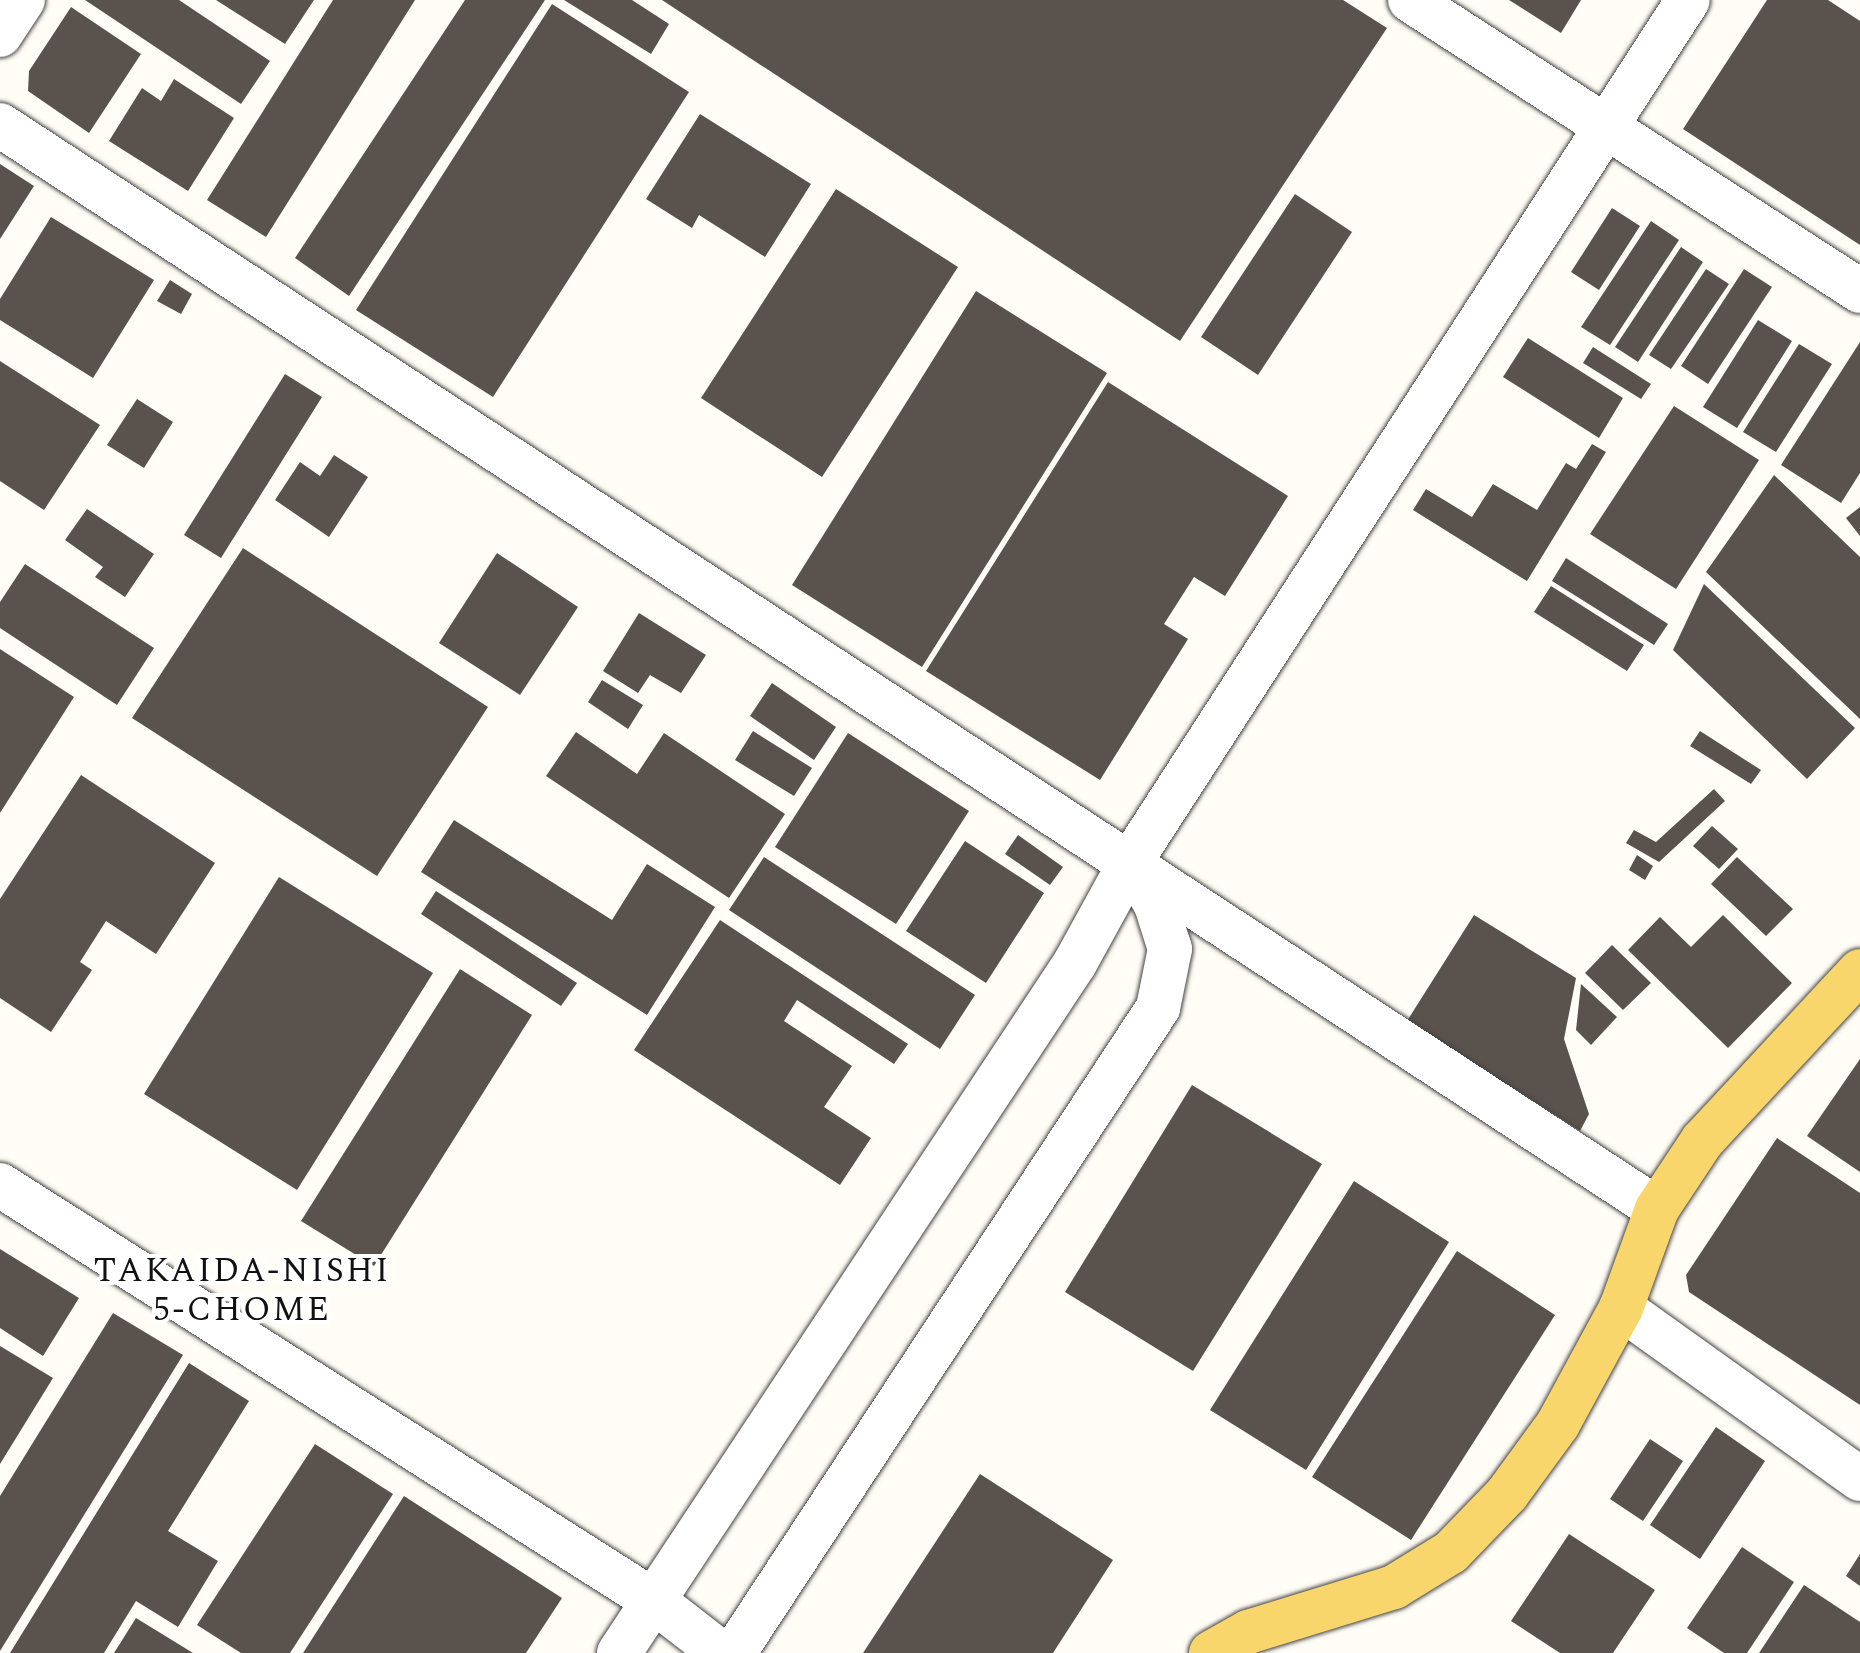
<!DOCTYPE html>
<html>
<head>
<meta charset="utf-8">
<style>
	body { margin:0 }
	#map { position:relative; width:1860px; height:1653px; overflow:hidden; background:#fffdf5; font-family:Spectral,serif }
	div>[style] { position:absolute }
	.building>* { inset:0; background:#5a524d }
	.roads { filter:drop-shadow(0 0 2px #444) drop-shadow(0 0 2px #444) }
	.minor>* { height:44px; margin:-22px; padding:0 22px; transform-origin:22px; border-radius:22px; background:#fff }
	.major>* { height:44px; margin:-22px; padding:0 22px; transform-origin:22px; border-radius:22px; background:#f9d66b }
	span { translate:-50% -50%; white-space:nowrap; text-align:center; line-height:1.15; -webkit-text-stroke:8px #fff; paint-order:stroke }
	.neighbourhood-label { font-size:34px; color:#111; letter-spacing:2px }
</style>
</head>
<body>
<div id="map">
	<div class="building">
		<i style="clip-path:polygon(85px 0,179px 0,270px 61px,241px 104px)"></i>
		<i style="clip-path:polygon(216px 0,314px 0,285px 44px)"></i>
		<i style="clip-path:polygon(333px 0,415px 0,266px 237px,207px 200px)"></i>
		<i style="clip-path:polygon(465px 0,545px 0,349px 296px,295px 258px)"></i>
		<i style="clip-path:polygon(564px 0,632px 0,669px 24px,651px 54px)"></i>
		<i style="clip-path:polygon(662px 0,1343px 0,1387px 28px,1180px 341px)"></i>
		<i style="clip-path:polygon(1509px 0,1581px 0,1561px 33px)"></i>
		<i style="clip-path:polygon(1767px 0,1828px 0,1860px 21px,1860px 245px,1683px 129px)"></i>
		<i style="clip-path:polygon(552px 4px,689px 92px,493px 397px,356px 310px)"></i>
		<i style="clip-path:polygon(71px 7px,141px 54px,89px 133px,28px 91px,29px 71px)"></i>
		<i style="clip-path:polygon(174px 79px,234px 118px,188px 191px,109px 141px,142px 88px,161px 101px)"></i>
		<i style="clip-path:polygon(700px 114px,811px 184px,765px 257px,699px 215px,692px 228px,646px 199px)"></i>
		<i style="clip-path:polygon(0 164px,34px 186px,0 239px)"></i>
		<i style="clip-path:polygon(836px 189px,958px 267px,822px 477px,701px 398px)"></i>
		<i style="clip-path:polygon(1295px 194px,1352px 232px,1258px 375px,1201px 337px)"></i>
		<i style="clip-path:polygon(1612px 208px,1640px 226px,1599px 290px,1571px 272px)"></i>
		<i style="clip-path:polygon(51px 217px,154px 280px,93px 378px,0 320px,0 299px)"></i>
		<i style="clip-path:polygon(1651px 221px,1679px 240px,1610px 345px,1581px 327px)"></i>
		<i style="clip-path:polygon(1681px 247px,1703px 262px,1638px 362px,1615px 347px)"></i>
		<i style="clip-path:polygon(1706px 269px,1729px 284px,1671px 369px,1649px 355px)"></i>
		<i style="clip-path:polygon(1744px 269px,1772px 287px,1708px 384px,1681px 366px)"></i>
		<i style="clip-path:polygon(170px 280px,192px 294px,181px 314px,157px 301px)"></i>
		<i style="clip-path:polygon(976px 291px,1107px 373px,922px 667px,792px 585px)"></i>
		<i style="clip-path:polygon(1758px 320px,1792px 341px,1737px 428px,1703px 407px)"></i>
		<i style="clip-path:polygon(1528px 338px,1623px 398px,1599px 438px,1503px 377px)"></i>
		<i style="clip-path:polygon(1860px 342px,1860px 473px,1841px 503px,1781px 465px)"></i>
		<i style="clip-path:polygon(1799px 344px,1832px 364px,1776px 452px,1743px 432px)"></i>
		<i style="clip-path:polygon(1593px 347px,1651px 384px,1641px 399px,1583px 363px)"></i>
		<i style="clip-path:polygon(0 361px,100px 425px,44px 510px,0 481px)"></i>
		<i style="clip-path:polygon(285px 374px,322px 397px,221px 558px,184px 535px)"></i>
		<i style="clip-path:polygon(1108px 382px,1288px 496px,1225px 596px,1194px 577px,1164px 624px,1188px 639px,1100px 780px,926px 671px)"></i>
		<i style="clip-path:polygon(137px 399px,173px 422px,144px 468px,107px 445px)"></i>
		<i style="clip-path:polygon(1674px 406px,1759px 460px,1676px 589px,1590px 534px)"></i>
		<i style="clip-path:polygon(1592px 444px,1606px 452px,1527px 581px,1413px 510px,1426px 489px,1472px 517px,1493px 484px,1537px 510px,1566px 463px,1576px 469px)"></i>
		<i style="clip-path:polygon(334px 455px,368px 477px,329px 537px,275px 500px,300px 462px,320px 476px)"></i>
		<i style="clip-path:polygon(1774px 475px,1860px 557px,1860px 719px,1706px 572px)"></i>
		<i style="clip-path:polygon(1860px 507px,1860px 536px,1846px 518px)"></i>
		<i style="clip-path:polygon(87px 509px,154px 554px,125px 597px,95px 577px,103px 567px,65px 540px)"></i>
		<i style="clip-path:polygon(243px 548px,488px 707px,377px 876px,132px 718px)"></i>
		<i style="clip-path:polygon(497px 553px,578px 607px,520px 695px,439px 643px)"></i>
		<i style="clip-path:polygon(1566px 558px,1668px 624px,1654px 645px,1552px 581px)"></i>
		<i style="clip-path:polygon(25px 564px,154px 648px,117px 705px,0 628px,0 602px)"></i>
		<i style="clip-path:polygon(1704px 584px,1855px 728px,1807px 779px,1673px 650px)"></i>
		<i style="clip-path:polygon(1551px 586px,1644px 645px,1627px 671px,1534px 612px)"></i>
		<i style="clip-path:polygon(639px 613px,706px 655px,681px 693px,650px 675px,638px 693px,603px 671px)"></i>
		<i style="clip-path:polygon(0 649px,74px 697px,0 813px)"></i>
		<i style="clip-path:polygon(602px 680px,643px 705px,628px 729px,588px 702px)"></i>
		<i style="clip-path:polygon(772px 683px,836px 727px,814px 760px,750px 716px)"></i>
		<i style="clip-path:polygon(753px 731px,812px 768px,794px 796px,735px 760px)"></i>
		<i style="clip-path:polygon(1700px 731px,1761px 770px,1751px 784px,1690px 746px)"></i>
		<i style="clip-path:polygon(576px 732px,637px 774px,664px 733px,785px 814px,729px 898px,546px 776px)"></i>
		<i style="clip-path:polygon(848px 733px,969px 811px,896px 924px,775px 847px)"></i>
		<i style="clip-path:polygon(81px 775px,215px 863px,156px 954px,106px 921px,80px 962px,92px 970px,51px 1032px,0 998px,0 899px)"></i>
		<i style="clip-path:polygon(1714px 789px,1725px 801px,1659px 862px,1626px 843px,1634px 830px,1656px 842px)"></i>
		<i style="clip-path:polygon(454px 820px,612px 920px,647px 864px,715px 907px,647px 1015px,421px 872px)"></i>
		<i style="clip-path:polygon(1712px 826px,1738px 849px,1719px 869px,1693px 846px)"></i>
		<i style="clip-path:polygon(1018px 835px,1063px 867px,1050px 885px,1005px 854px)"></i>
		<i style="clip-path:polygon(965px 841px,1044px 893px,986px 983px,906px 931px)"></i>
		<i style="clip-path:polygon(1637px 855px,1653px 866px,1645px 880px,1629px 870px)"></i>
		<i style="clip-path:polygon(764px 857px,975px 995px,940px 1049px,729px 910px)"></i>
		<i style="clip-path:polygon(1737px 857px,1793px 909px,1766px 936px,1711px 884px)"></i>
		<i style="clip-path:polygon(279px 877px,433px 973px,297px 1190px,144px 1094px)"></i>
		<i style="clip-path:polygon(436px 891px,577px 983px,561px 1006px,421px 914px)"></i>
		<i style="clip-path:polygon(1474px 915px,1576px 978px,1564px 1039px,1589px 1114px,1580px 1131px,1407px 1021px)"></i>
		<i style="clip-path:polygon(1723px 915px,1792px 983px,1728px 1048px,1628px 950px,1660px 917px,1691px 947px)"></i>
		<i style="clip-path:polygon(720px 920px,908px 1044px,894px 1064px,797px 1000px,784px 1021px,852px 1066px,824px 1107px,871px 1138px,840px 1185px,634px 1050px)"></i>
		<i style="clip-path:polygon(1612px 945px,1651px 983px,1623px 1010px,1585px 973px)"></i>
		<i style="clip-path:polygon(460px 969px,532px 1015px,374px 1266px,301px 1221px)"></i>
		<i style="clip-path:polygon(1581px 984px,1617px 1017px,1591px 1045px,1576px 1030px)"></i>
		<i style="clip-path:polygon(1860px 1059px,1860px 1172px,1807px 1136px)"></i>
		<i style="clip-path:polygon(1192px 1085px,1322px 1164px,1193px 1371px,1065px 1292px)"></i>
		<i style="clip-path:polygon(1777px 1138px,1860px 1193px,1860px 1405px,1689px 1292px,1686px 1275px)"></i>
		<i style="clip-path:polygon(1354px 1181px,1449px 1242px,1306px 1470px,1210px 1410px)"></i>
		<i style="clip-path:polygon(0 1249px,79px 1298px,43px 1356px,0 1328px)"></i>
		<i style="clip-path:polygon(1457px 1251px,1555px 1315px,1411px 1540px,1312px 1477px)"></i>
		<i style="clip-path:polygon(113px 1313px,183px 1355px,0 1651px,0 1496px)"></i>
		<i style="clip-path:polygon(0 1346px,53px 1378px,0 1464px)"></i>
		<i style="clip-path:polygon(189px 1363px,249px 1401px,168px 1531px,218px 1561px,178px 1627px,136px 1601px,104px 1653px,10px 1653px)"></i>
		<i style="clip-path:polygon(1716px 1427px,1765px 1461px,1700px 1559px,1650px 1525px)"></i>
		<i style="clip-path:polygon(1650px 1439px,1683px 1461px,1643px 1521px,1610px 1499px)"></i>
		<i style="clip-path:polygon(315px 1444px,393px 1494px,290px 1653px,241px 1653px,197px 1625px)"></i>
		<i style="clip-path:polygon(980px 1474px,1113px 1560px,1053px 1653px,863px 1653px)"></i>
		<i style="clip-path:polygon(404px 1496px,562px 1598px,526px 1653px,303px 1653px)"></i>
		<i style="clip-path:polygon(1569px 1534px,1655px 1590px,1613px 1653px,1560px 1653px,1511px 1621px)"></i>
		<i style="clip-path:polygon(1742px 1547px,1794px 1582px,1747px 1653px,1724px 1653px,1687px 1628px)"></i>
		<i style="clip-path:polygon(1860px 1554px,1860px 1586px,1846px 1576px)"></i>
		<i style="clip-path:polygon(1804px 1585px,1860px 1622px,1860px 1653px,1759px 1653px)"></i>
		<i style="clip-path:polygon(136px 1618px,193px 1653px,114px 1653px)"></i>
	</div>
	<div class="roads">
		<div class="minor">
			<i style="left:1410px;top:0;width:536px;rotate:32.89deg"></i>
			<i style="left:0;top:35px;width:42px;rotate:-56.7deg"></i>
			<i style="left:0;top:125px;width:1980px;rotate:33.19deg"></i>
			<i style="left:0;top:1185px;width:775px;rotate:32.46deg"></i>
			<i style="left:654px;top:1601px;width:85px;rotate:37.8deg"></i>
			<i style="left:1621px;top:1308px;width:294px;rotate:35.6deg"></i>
			<i style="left:619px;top:1653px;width:827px;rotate:-56.54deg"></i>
			<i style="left:1075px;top:963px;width:116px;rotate:-61.2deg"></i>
			<i style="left:1131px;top:861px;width:1025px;rotate:-57.1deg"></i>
			<i style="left:734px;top:1653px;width:772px;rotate:-56.68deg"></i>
			<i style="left:1158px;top:1008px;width:60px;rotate:-78.5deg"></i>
			<i style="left:1170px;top:949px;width:46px;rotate:-107.7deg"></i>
			<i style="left:1156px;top:905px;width:45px;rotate:-119.4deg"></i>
		</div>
		<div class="major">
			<i style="left:1211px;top:1653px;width:43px;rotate:-29.6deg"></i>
			<i style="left:1248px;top:1632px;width:153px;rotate:-17.1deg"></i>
			<i style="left:1394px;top:1587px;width:67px;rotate:-31.6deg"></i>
			<i style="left:1451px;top:1552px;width:81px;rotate:-46deg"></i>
			<i style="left:1507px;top:1494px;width:87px;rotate:-53.9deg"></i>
			<i style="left:1558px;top:1424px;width:132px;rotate:-61.5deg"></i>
			<i style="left:1621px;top:1308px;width:105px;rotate:-70deg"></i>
			<i style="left:1657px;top:1209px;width:82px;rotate:-56.5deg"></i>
			<i style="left:1702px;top:1141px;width:232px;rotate:-47.1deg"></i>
		</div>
	</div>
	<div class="neighbourhood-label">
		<span style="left:242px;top:1291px">TAKAIDA-NISHI<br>5-CHOME</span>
	</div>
</div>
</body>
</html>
